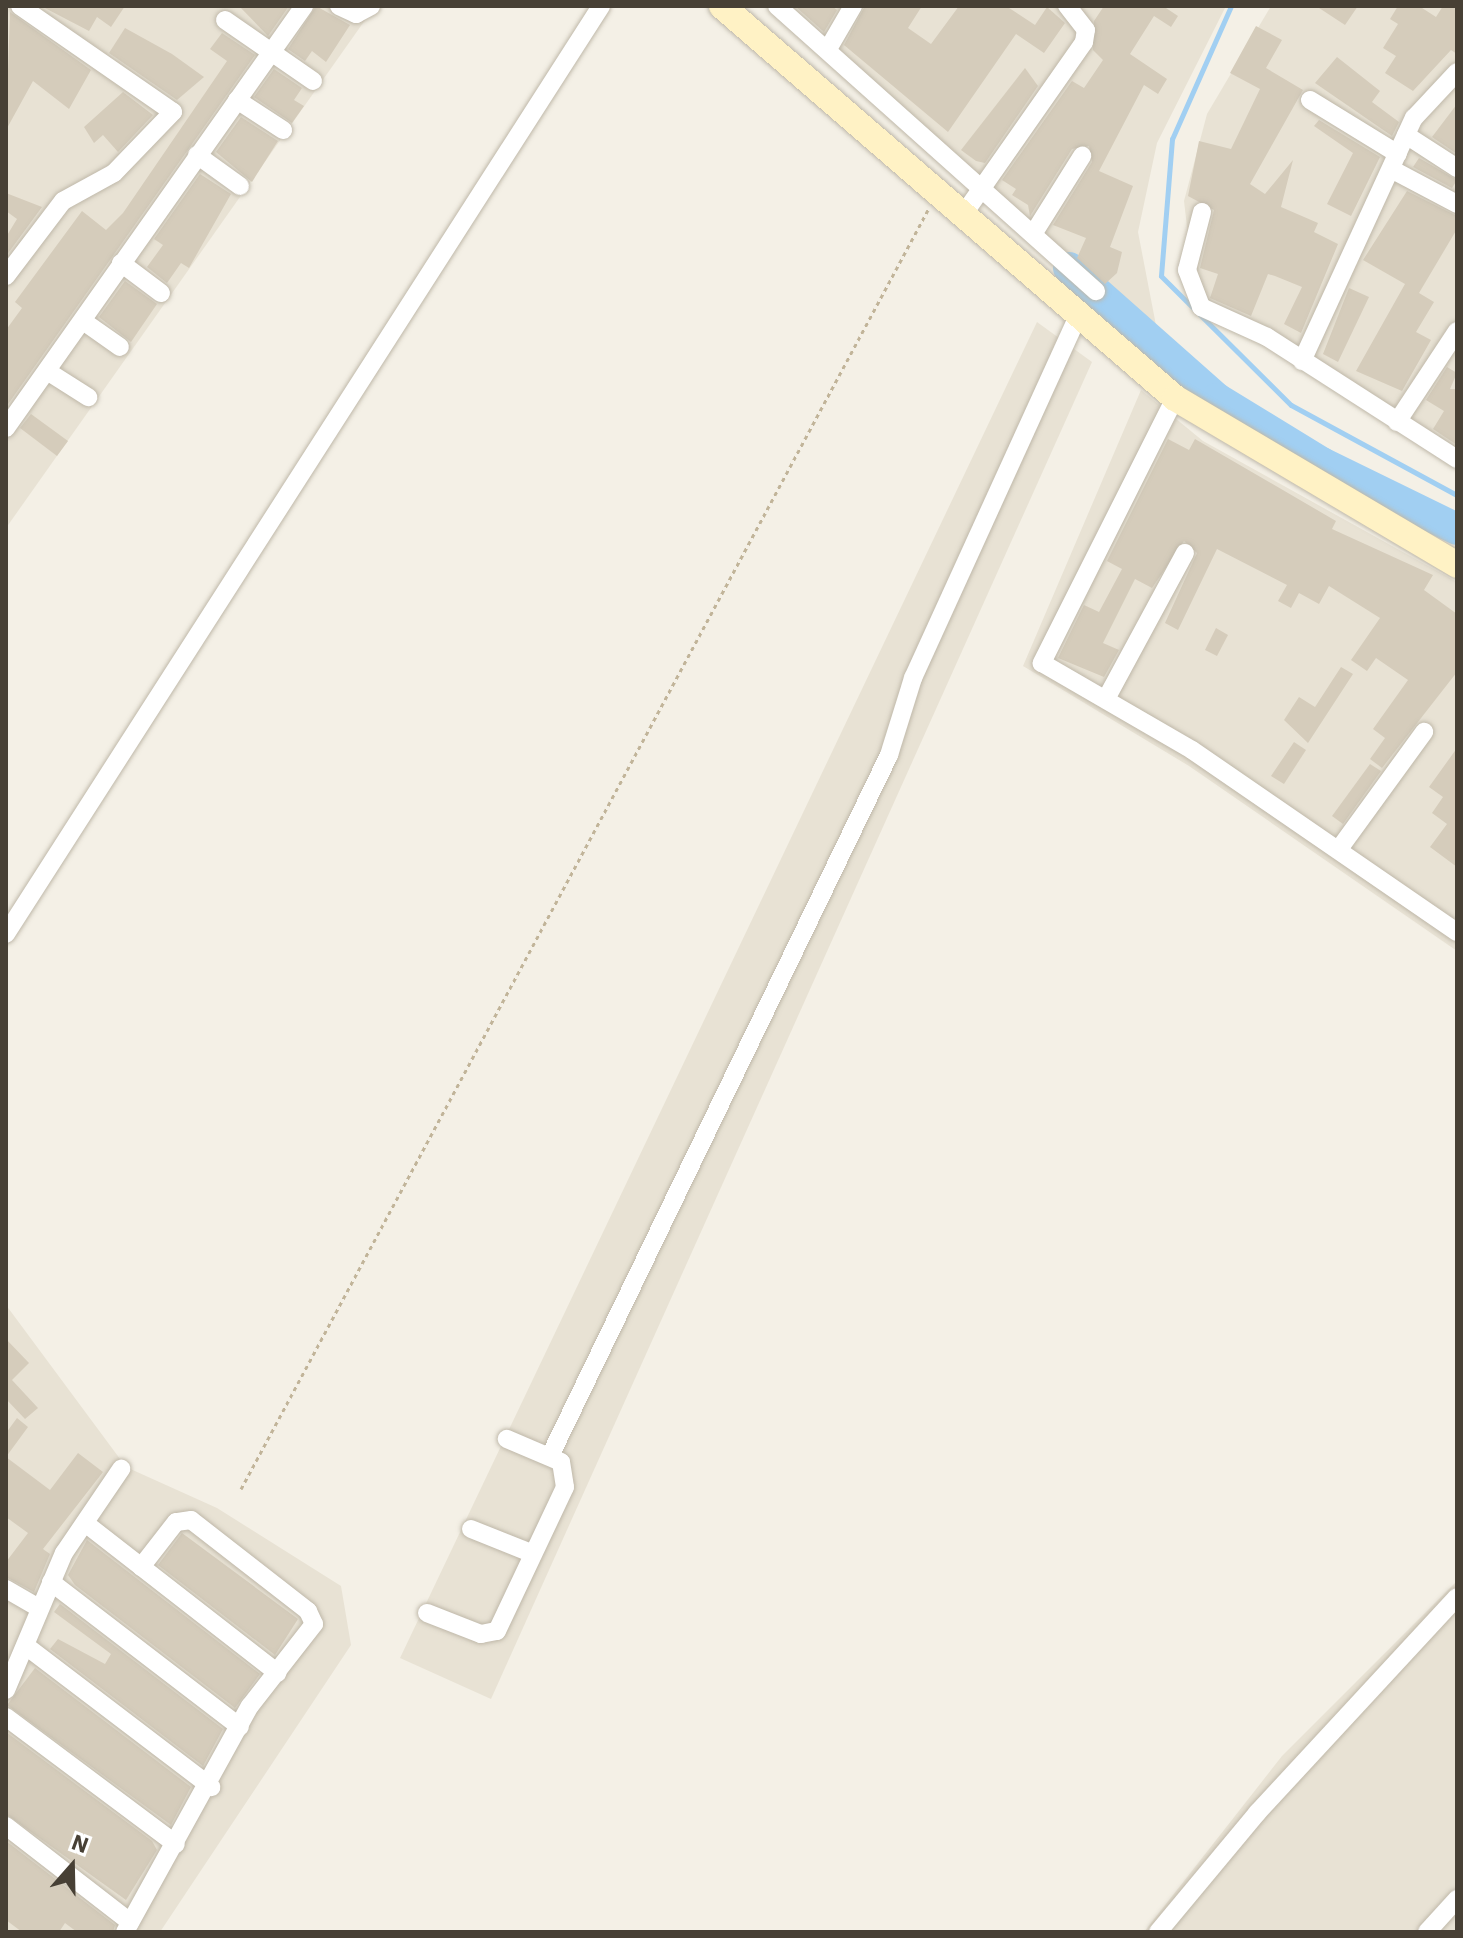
<!DOCTYPE html>
<html>
<head>
<meta charset="utf-8">
<style>
	body { margin:0 }
	#map { position:relative; width:1463px; height:1938px; overflow:hidden; background:#f4f0e6; font-family:"IBM Plex Sans",sans-serif }
	div>[style] { position:absolute }
	.residential>* { inset:0; background:#e8e2d4 }
	.stream>* { height:5px; margin:-2.5px; padding:0 2.5px; transform-origin:2.5px; border-radius:2.5px; background:#a1cff2 }
	.river>* { height:32px; margin:-16px; padding:0 16px; transform-origin:16px; border-radius:16px; background:#a1cff2 }
	.building>* { inset:0; background:#d5ccbb }
	.path>* { height:3px; margin-top:-1.5px; transform-origin:0; background:repeating-linear-gradient(90deg,#c1b499 0 4px,transparent 0 8px) }
	.roads { filter:drop-shadow(0 0 2px #bfb8a9) drop-shadow(0 0 2px #bfb8a9) }
	.minor>* { height:18px; margin:-9px; padding:0 9px; transform-origin:9px; border-radius:9px; background:#fff }
	.secondary>* { height:26px; margin:-13px; padding:0 13px; transform-origin:13px; border-radius:13px; background:#fff2c5 }
	span { translate:-50% -50%; white-space:nowrap; text-align:center; line-height:1.15; -webkit-text-stroke:6px #fff; paint-order:stroke }
	.frame { position:absolute; inset:0; border:8px solid #474035; pointer-events:none }
	.north { position:absolute; left:32px; top:1826px; width:80px; height:80px; -webkit-text-stroke:6px #fff; paint-order:stroke; rotate:20deg; font-size:22px; font-weight:700; line-height:32px; text-align:center; color:#474035 }
	.north::after { content:''; display:block; margin:auto; width:28px; height:36px; background:#474035; clip-path:polygon(50% 0,100% 100%,50% 72%,0 100%) }
</style>
</head>
<body>
<div id="map">
	<div class="residential">
		<i style="clip-path:polygon(6px 6px,375px 6px,6px 528px)"></i>
		<i style="clip-path:polygon(791px 6px,1226px 6px,1157px 143px,1138px 232px,1160px 346px)"></i>
		<i style="clip-path:polygon(1271px 6px,1457px 6px,1457px 457px,1196px 305px,1184px 201px,1207px 114px)"></i>
		<i style="clip-path:polygon(1037px 322px,1092px 362px,491px 1699px,400px 1658px)"></i>
		<i style="clip-path:polygon(1141px 390px,1203px 441px,1457px 582px,1457px 951px,1189px 766px,1023px 666px)"></i>
		<i style="clip-path:polygon(6px 1305px,126px 1467px,217px 1508px,341px 1586px,351px 1645px,160px 1932px,6px 1932px)"></i>
		<i style="clip-path:polygon(1457px 1581px,1457px 1932px,1144px 1932px,1282px 1756px)"></i>
	</div>
	<div class="stream">
		<i style="left:1231px;top:6px;width:145px;rotate:113.9deg"></i>
		<i style="left:1172px;top:139px;width:137px;rotate:94.6deg"></i>
		<i style="left:1161px;top:276px;width:183px;rotate:44.8deg"></i>
		<i style="left:1291px;top:405px;width:189px;rotate:28.5deg"></i>
	</div>
	<div class="river">
		<i style="left:1069px;top:268px;width:198px;rotate:41.5deg"></i>
		<i style="left:1217px;top:399px;width:123px;rotate:31.4deg"></i>
		<i style="left:1322px;top:463px;width:150px;rotate:26.1deg"></i>
	</div>
	<div class="building">
		<i style="clip-path:polygon(41px 6px,125px 6px,111px 27px,97px 17px,89px 31px)"></i>
		<i style="clip-path:polygon(239px 6px,289px 6px,268px 36px)"></i>
		<i style="clip-path:polygon(316px 6px,350px 25px,326px 62px,312px 51px,305px 61px,288px 49px)"></i>
		<i style="clip-path:polygon(795px 6px,832px 6px,837px 10px,824px 32px)"></i>
		<i style="clip-path:polygon(865px 6px,922px 6px,908px 28px,931px 44px,959px 6px,1006px 6px,1035px 25px,1047px 7px,1065px 23px,1044px 53px,1016px 34px,948px 132px,844px 45px)"></i>
		<i style="clip-path:polygon(1104px 6px,1163px 6px,1178px 16px,1171px 27px,1154px 16px,1130px 54px,1167px 79px,1158px 94px,1144px 85px,1099px 171px,1133px 186px,1110px 247px,1122px 252px,1117px 273px,1105px 284px,1077px 258px,1086px 238px,1053px 225px,1092px 162px,1089px 146px,1072px 149px,1030px 216px,1028px 205px,1012px 195px,1016px 189px,1002px 180px,1072px 81px,1084px 88px,1103px 60px,1093px 50px,1094px 21px)"></i>
		<i style="clip-path:polygon(1316px 6px,1358px 6px,1345px 25px)"></i>
		<i style="clip-path:polygon(1398px 6px,1419px 6px,1436px 17px,1443px 6px,1457px 6px,1457px 54px,1451px 50px,1413px 91px,1385px 73px,1396px 56px,1383px 48px,1398px 24px,1390px 19px)"></i>
		<i style="clip-path:polygon(10px 12px,91px 70px,69px 109px,33px 81px,6px 130px)"></i>
		<i style="clip-path:polygon(1256px 26px,1282px 40px,1266px 68px,1303px 90px,1250px 184px,1265px 194px,1293px 160px,1281px 207px,1318px 223px,1314px 232px,1338px 244px,1301px 333px,1284px 324px,1302px 287px,1275px 276px,1268px 274px,1251px 316px,1210px 298px,1218px 274px,1200px 268px,1214px 210px,1188px 196px,1199px 141px,1231px 149px,1260px 89px,1230px 73px)"></i>
		<i style="clip-path:polygon(125px 28px,172px 54px,204px 77px,177px 100px,109px 53px)"></i>
		<i style="clip-path:polygon(222px 33px,255px 55px,6px 407px,6px 330px,22px 308px,15px 302px,82px 211px,106px 230px,123px 213px,227px 61px,210px 49px)"></i>
		<i style="clip-path:polygon(1337px 57px,1380px 91px,1372px 102px,1399px 122px,1392px 136px,1315px 83px)"></i>
		<i style="clip-path:polygon(1025px 68px,1038px 86px,985px 163px,976px 161px,961px 150px)"></i>
		<i style="clip-path:polygon(274px 69px,302px 88px,294px 100px,304px 106px,292px 123px,254px 97px)"></i>
		<i style="clip-path:polygon(123px 92px,153px 115px,118px 152px,103px 135px,94px 143px,84px 127px)"></i>
		<i style="clip-path:polygon(1457px 104px,1457px 154px,1432px 137px)"></i>
		<i style="clip-path:polygon(241px 117px,278px 141px,252px 182px,216px 152px)"></i>
		<i style="clip-path:polygon(1319px 120px,1380px 157px,1351px 216px,1327px 204px,1353px 153px,1314px 126px)"></i>
		<i style="clip-path:polygon(1419px 158px,1457px 180px,1452px 188px,1413px 167px)"></i>
		<i style="clip-path:polygon(200px 174px,231px 194px,189px 268px,181px 263px,167px 283px,147px 267px,163px 245px,154px 239px)"></i>
		<i style="clip-path:polygon(1407px 191px,1457px 216px,1457px 229px,1419px 293px,1434px 302px,1416px 332px,1431px 340px,1402px 391px,1356px 371px,1405px 284px,1363px 260px)"></i>
		<i style="clip-path:polygon(6px 193px,42px 207px,6px 256px,6px 237px,17px 219px,6px 211px)"></i>
		<i style="clip-path:polygon(125px 281px,157px 304px,131px 342px,99px 317px)"></i>
		<i style="clip-path:polygon(1349px 288px,1369px 297px,1338px 362px,1323px 354px)"></i>
		<i style="clip-path:polygon(1447px 367px,1457px 373px,1450px 389px,1457px 389px,1457px 445px,1433px 429px,1444px 411px,1426px 400px)"></i>
		<i style="clip-path:polygon(31px 414px,68px 441px,57px 456px,20px 428px)"></i>
		<i style="clip-path:polygon(1168px 439px,1189px 450px,1195px 439px,1336px 521px,1332px 529px,1433px 575px,1424px 590px,1457px 614px,1457px 672px,1382px 768px,1370px 759px,1385px 738px,1373px 729px,1408px 680px,1376px 658px,1367px 671px,1351px 660px,1380px 618px,1329px 586px,1319px 604px,1299px 593px,1291px 608px,1278px 601px,1287px 585px,1217px 549px,1178px 630px,1165px 623px,1197px 553px,1184px 541px,1152px 588px,1135px 579px,1103px 643px,1119px 650px,1104px 677px,1058px 658px,1084px 605px,1099px 612px,1122px 569px,1107px 561px)"></i>
		<i style="clip-path:polygon(1216px 628px,1228px 635px,1217px 656px,1205px 650px)"></i>
		<i style="clip-path:polygon(1341px 667px,1353px 674px,1308px 743px,1284px 720px,1299px 697px,1315px 707px)"></i>
		<i style="clip-path:polygon(1294px 742px,1306px 750px,1284px 784px,1271px 776px)"></i>
		<i style="clip-path:polygon(1457px 748px,1457px 867px,1430px 847px,1447px 824px,1432px 813px,1443px 797px,1429px 787px)"></i>
		<i style="clip-path:polygon(1370px 764px,1381px 771px,1343px 824px,1332px 816px)"></i>
		<i style="clip-path:polygon(6px 1339px,29px 1363px,12px 1380px,38px 1408px,25px 1419px,6px 1399px)"></i>
		<i style="clip-path:polygon(17px 1418px,28px 1427px,6px 1457px,50px 1490px,78px 1453px,103px 1472px,43px 1549px,50px 1554px,34px 1592px,6px 1577px,6px 1562px,28px 1533px,6px 1517px,6px 1433px)"></i>
		<i style="clip-path:polygon(182px 1533px,298px 1619px,275px 1655px,158px 1565px)"></i>
		<i style="clip-path:polygon(87px 1540px,260px 1674px,235px 1708px,75px 1585px,68px 1575px)"></i>
		<i style="clip-path:polygon(60px 1604px,223px 1729px,203px 1766px,50px 1649px,58px 1639px,105px 1664px,111px 1654px,54px 1612px)"></i>
		<i style="clip-path:polygon(35px 1668px,191px 1787px,171px 1825px,7px 1705px)"></i>
		<i style="clip-path:polygon(6px 1732px,152px 1841px,157px 1850px,126px 1900px,6px 1814px)"></i>
		<i style="clip-path:polygon(6px 1841px,115px 1925px,113px 1932px,77px 1932px,65px 1923px,59px 1932px,22px 1932px,6px 1920px)"></i>
	</div>
	<div class="path">
		<i style="left:241px;top:1489px;width:1452px;rotate:-61.76deg"></i>
	</div>
	<div class="roads">
		<div class="minor">
			<i style="left:339px;top:6px;width:19px;rotate:25deg"></i>
			<i style="left:356px;top:14px;width:17px;rotate:-28deg"></i>
			<i style="left:777px;top:6px;width:428px;rotate:41.8deg"></i>
			<i style="left:225px;top:20px;width:107px;rotate:34.7deg"></i>
			<i style="left:828px;top:49px;width:50px;rotate:-59.8deg"></i>
			<i style="left:237px;top:100px;width:55px;rotate:33.1deg"></i>
			<i style="left:1310px;top:100px;width:103px;rotate:31.5deg"></i>
			<i style="left:1406px;top:135px;width:61px;rotate:32.9deg"></i>
			<i style="left:197px;top:155px;width:53px;rotate:35.8deg"></i>
			<i style="left:1391px;top:169px;width:75px;rotate:27.9deg"></i>
			<i style="left:1202px;top:212px;width:60px;rotate:104.5deg"></i>
			<i style="left:1187px;top:270px;width:40px;rotate:69deg"></i>
			<i style="left:1201px;top:307px;width:72px;rotate:24.4deg"></i>
			<i style="left:1267px;top:337px;width:226px;rotate:32.7deg"></i>
			<i style="left:963px;top:215px;width:211px;rotate:-55deg"></i>
			<i style="left:1084px;top:42px;width:12px;rotate:-81deg"></i>
			<i style="left:1086px;top:30px;width:31px;rotate:-128deg"></i>
			<i style="left:1035px;top:231px;width:89px;rotate:-57.9deg"></i>
			<i style="left:121px;top:263px;width:50px;rotate:36.9deg"></i>
			<i style="left:6px;top:276px;width:94px;rotate:-52.8deg"></i>
			<i style="left:63px;top:201px;width:58px;rotate:-28.8deg"></i>
			<i style="left:114px;top:173px;width:85px;rotate:-46deg"></i>
			<i style="left:173px;top:112px;width:186px;rotate:-145.3deg"></i>
			<i style="left:83px;top:321px;width:45px;rotate:35.1deg"></i>
			<i style="left:1302px;top:361px;width:268px;rotate:-65.3deg"></i>
			<i style="left:1414px;top:118px;width:63px;rotate:-46.9deg"></i>
			<i style="left:47px;top:371px;width:49px;rotate:32.4deg"></i>
			<i style="left:1175px;top:398px;width:297px;rotate:116.7deg"></i>
			<i style="left:1042px;top:663px;width:173px;rotate:30.1deg"></i>
			<i style="left:1192px;top:750px;width:321px;rotate:34.5deg"></i>
			<i style="left:1397px;top:422px;width:109px;rotate:-56.6deg"></i>
			<i style="left:6px;top:428px;width:517px;rotate:-54.77deg"></i>
			<i style="left:1106px;top:699px;width:166px;rotate:-61.6deg"></i>
			<i style="left:1339px;top:849px;width:145px;rotate:-54deg"></i>
			<i style="left:6px;top:934px;width:1102px;rotate:-57.33deg"></i>
			<i style="left:550px;top:1456px;width:779px;rotate:-64.19deg"></i>
			<i style="left:889px;top:755px;width:81px;rotate:-72.7deg"></i>
			<i style="left:913px;top:678px;width:398px;rotate:-65.5deg"></i>
			<i style="left:85px;top:1523px;width:244px;rotate:37.9deg"></i>
			<i style="left:471px;top:1529px;width:65px;rotate:21.8deg"></i>
			<i style="left:51px;top:1582px;width:238px;rotate:37.5deg"></i>
			<i style="left:6px;top:1589px;width:39px;rotate:30deg"></i>
			<i style="left:427px;top:1613px;width:58px;rotate:21.3deg"></i>
			<i style="left:481px;top:1634px;width:16px;rotate:-11deg"></i>
			<i style="left:497px;top:1631px;width:159px;rotate:-64.7deg"></i>
			<i style="left:565px;top:1487px;width:25px;rotate:-99deg"></i>
			<i style="left:561px;top:1462px;width:59px;rotate:-156.9deg"></i>
			<i style="left:26px;top:1646px;width:233px;rotate:37.3deg"></i>
			<i style="left:6px;top:1690px;width:149px;rotate:-67.1deg"></i>
			<i style="left:64px;top:1553px;width:102px;rotate:-55.8deg"></i>
			<i style="left:6px;top:1717px;width:212px;rotate:36.8deg"></i>
			<i style="left:6px;top:1826px;width:157px;rotate:37.7deg"></i>
			<i style="left:125px;top:1932px;width:258px;rotate:-61.1deg"></i>
			<i style="left:250px;top:1706px;width:104px;rotate:-52deg"></i>
			<i style="left:314px;top:1624px;width:14px;rotate:-115deg"></i>
			<i style="left:308px;top:1611px;width:148px;rotate:-142.1deg"></i>
			<i style="left:191px;top:1520px;width:15px;rotate:172deg"></i>
			<i style="left:176px;top:1522px;width:57px;rotate:127.9deg"></i>
			<i style="left:1158px;top:1932px;width:155px;rotate:-50.2deg"></i>
			<i style="left:1257px;top:1813px;width:294px;rotate:-47.2deg"></i>
			<i style="left:1427px;top:1932px;width:45px;rotate:-47.7deg"></i>
		</div>
		<div class="secondary">
			<i style="left:722px;top:6px;width:599px;rotate:40.87deg"></i>
			<i style="left:1175px;top:398px;width:328px;rotate:30.6deg"></i>
		</div>
	</div>
	<div class="frame"></div>
	<div class="north">N</div>
</div>
</body>
</html>
